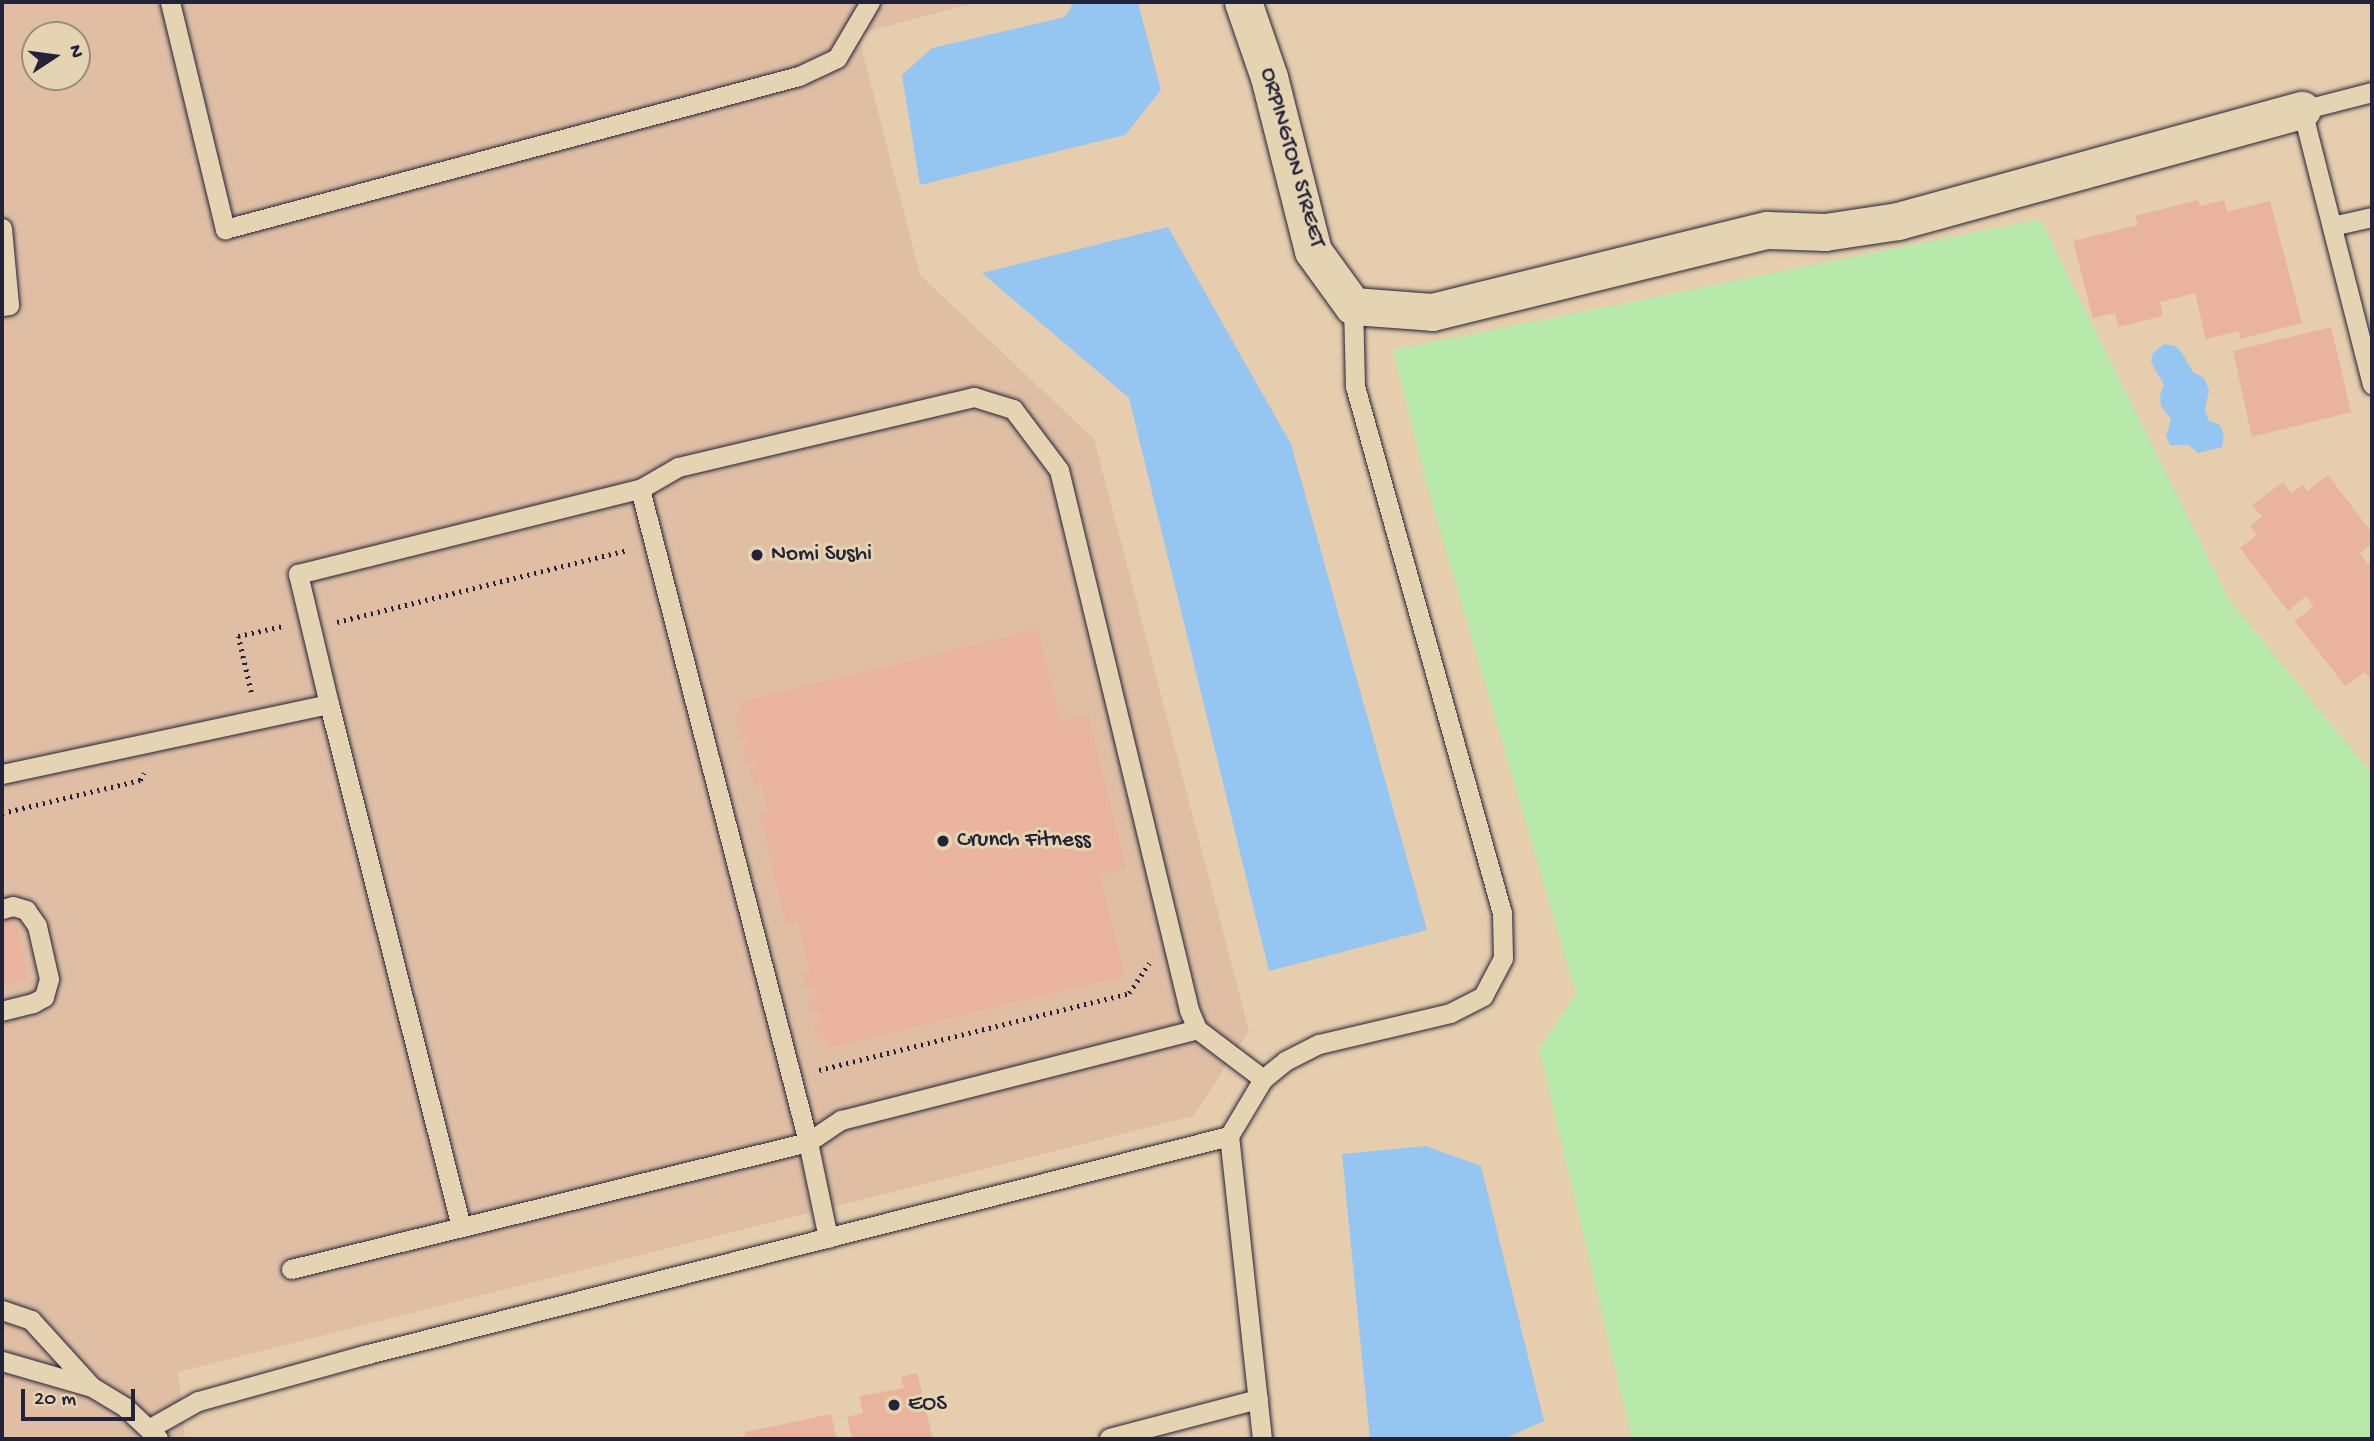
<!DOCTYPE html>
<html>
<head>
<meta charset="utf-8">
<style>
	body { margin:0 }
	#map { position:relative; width:2374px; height:1441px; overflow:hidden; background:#e6cdad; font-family:"Gochi Hand",sans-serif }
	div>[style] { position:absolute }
	.built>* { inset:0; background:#dfbea4 }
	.green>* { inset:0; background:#b6e9aa }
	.water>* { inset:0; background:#95c6f1 }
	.building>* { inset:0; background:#e9b39e }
	.path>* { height:4.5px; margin-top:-2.25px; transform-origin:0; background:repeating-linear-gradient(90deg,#22223b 0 2px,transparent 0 7px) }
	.roads { filter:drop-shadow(0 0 2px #22223b) drop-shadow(0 0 2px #22223b) }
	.lane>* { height:19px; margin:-9.5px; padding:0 9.5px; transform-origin:9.5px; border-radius:9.5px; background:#e5d4b1 }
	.street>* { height:37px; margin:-18.5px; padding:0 18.5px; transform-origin:18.5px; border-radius:18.5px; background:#e5d4b1 }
	.dots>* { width:19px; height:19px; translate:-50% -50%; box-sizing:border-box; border:4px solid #e5d4b1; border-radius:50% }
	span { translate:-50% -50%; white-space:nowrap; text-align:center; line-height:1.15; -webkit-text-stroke:6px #e5d4b1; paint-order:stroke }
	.street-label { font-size:23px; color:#22223b }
	.poi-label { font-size:23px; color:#22223b }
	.left { translate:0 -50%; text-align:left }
	.frame { position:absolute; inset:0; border:4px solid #22223b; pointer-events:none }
	.north { position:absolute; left:21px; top:21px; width:70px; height:70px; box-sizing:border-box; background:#e5d4b1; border:2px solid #978d82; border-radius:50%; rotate:77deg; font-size:19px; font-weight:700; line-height:28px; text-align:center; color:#22223b }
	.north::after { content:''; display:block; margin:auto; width:24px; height:32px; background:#22223b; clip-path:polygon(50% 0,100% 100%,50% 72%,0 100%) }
	.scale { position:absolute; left:21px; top:1389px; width:114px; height:32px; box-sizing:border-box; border:4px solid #22223b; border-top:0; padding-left:9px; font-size:21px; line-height:24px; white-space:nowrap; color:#22223b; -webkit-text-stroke:5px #e5d4b1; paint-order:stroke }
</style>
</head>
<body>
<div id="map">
	<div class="built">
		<i style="clip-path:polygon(evenodd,2px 2px,978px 2px,858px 34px,920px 275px,1094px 439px,1249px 1031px,1193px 1116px,178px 1372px,185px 1439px,2px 1439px,2px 2px,35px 35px,77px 35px,77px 77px,35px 77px,35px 35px)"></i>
	</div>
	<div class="green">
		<i style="clip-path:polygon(2040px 219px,2229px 600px,2372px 774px,2372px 1439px,1632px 1439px,1539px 1049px,1576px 994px,1427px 485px,1393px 350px)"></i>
	</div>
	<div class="water">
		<i style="clip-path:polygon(1074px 2px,1138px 2px,1161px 90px,1125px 135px,920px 185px,902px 75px,932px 48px,1065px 17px)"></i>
		<i style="clip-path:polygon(1168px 227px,1291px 444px,1427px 930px,1269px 971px,1129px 398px,982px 273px)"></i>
		<i style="clip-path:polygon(2164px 344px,2175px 346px,2182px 353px,2193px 372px,2204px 378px,2209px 390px,2205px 410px,2209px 421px,2219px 424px,2224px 434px,2222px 447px,2198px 453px,2189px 445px,2170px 445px,2166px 436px,2171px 419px,2161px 406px,2160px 396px,2164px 385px,2151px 362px,2153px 353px)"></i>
		<i style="clip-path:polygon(1426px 1146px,1481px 1166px,1544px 1421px,1504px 1439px,1370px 1439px,1342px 1154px)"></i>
	</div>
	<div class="building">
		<i style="clip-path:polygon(2198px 200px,2200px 206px,2224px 200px,2227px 212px,2270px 201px,2302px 323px,2240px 339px,2239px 331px,2206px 339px,2195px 293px,2160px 302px,2163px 316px,2118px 327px,2115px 313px,2093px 318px,2073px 241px,2138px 225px,2135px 216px)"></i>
		<i style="clip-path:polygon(2331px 327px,2351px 412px,2252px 437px,2233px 351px)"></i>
		<i style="clip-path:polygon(2328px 475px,2372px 533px,2372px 543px,2360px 553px,2368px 564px,2372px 561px,2372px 676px,2370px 678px,2365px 672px,2345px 686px,2295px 621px,2314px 606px,2306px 596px,2288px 611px,2240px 548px,2257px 535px,2250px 526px,2262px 517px,2252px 505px,2283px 482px,2291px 493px,2303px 485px,2307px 491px)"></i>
		<i style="clip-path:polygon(1037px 629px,1060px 720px,1088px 714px,1126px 868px,1100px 875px,1125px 976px,827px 1048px,825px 1037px,818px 1039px,814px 1022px,821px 1020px,819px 1011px,812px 1012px,808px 999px,816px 997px,813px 987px,807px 989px,803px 975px,810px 973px,798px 923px,787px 926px,760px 814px,768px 812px,762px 784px,754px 786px,750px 769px,757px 768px,756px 763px,747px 765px,743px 746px,750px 744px,749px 737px,741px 739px,735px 714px,742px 712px,740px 702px)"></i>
		<i style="clip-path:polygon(14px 916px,28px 979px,2px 985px,2px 919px)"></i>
		<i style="clip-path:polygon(917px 1373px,933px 1439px,852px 1439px,847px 1417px,863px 1413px,859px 1396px,904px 1388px,901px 1377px)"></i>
		<i style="clip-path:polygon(831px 1414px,837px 1439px,735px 1439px,745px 1436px,745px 1432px)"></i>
	</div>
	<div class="path">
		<i style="left:337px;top:622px;width:300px;rotate:-13.9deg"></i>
		<i style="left:251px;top:692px;width:57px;rotate:-103.1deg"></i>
		<i style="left:238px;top:636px;width:46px;rotate:-12.5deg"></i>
		<i style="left:2px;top:813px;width:142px;rotate:-13.4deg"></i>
		<i style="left:140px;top:780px;width:8px;rotate:-60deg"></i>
		<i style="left:819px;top:1070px;width:319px;rotate:-13.9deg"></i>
		<i style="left:1129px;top:993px;width:36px;rotate:-56deg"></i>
	</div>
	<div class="roads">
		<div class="lane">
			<i style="left:170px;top:2px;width:234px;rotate:76.4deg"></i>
			<i style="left:225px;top:229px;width:594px;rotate:-14.93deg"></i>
			<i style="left:799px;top:76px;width:42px;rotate:-25.3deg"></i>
			<i style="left:837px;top:58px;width:65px;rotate:-59.5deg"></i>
			<i style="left:2372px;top:92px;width:72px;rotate:165.6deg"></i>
			<i style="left:2302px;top:110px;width:283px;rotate:75.7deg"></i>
			<i style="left:2332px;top:226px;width:41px;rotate:-12.7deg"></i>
			<i style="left:2px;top:228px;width:77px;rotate:84.8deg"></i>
			<i style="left:9px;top:305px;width:7px;rotate:172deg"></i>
			<i style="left:640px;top:489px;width:674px;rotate:75.57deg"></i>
			<i style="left:808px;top:1142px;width:98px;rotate:78.2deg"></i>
			<i style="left:329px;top:704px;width:539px;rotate:75.83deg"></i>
			<i style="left:2px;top:774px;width:334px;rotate:-12.1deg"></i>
			<i style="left:329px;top:704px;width:134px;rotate:-103.4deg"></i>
			<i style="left:298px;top:574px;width:352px;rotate:-14deg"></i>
			<i style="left:640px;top:489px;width:44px;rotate:-30.1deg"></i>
			<i style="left:678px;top:467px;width:304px;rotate:-13.3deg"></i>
			<i style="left:974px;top:397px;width:41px;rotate:17.1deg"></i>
			<i style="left:1013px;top:409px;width:76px;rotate:53deg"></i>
			<i style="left:1059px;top:470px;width:555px;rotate:76.46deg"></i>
			<i style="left:1189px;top:1010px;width:21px;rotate:67deg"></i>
			<i style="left:1197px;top:1029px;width:83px;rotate:37.1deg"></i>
			<i style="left:2px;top:909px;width:11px;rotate:-15deg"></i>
			<i style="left:13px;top:906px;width:14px;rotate:17deg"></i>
			<i style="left:26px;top:910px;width:19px;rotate:55deg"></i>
			<i style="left:37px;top:926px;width:54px;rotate:77.2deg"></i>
			<i style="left:49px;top:979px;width:19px;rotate:106deg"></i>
			<i style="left:44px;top:997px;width:13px;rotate:151deg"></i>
			<i style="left:33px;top:1003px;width:32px;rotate:166deg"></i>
			<i style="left:291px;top:1269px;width:532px;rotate:-13.8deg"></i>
			<i style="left:808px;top:1142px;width:40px;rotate:-34deg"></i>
			<i style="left:841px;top:1120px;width:367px;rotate:-14.3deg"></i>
			<i style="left:2px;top:1310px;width:31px;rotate:19deg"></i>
			<i style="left:31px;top:1320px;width:89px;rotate:47.7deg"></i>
			<i style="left:2px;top:1361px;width:94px;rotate:16.1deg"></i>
			<i style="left:92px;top:1387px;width:39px;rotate:31deg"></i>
			<i style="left:125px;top:1407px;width:45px;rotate:43.2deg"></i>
			<i style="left:150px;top:1428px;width:55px;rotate:-29.4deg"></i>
			<i style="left:198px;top:1401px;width:172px;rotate:-15.5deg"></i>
			<i style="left:364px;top:1355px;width:892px;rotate:-14.21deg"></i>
			<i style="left:1109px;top:1438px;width:154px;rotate:-14.7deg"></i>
			<i style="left:1262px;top:1439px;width:305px;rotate:-96.2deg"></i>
			<i style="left:1229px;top:1136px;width:66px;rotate:-59.2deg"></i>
			<i style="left:1263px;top:1079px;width:28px;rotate:-39deg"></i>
			<i style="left:1285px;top:1061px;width:38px;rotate:-27deg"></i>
			<i style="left:1319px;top:1044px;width:135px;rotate:-13.3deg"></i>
			<i style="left:1450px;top:1013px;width:37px;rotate:-27deg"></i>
			<i style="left:1483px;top:996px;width:43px;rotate:-62.2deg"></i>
			<i style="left:1503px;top:958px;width:45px;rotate:-91.3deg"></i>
			<i style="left:1502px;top:913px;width:547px;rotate:-105.59deg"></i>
			<i style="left:1355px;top:386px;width:80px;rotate:-91.4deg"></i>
		</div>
		<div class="street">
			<i style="left:1243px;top:2px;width:79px;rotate:70.9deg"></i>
			<i style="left:1269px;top:77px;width:179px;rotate:75.8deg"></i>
			<i style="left:1313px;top:251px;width:68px;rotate:54deg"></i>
			<i style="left:1353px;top:306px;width:79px;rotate:4.3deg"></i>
			<i style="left:1432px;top:312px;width:345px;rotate:-13.8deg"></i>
			<i style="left:1767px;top:230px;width:58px;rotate:2deg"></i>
			<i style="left:1825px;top:232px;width:74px;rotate:-8.6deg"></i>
			<i style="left:1898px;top:221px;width:419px;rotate:-15.4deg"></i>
		</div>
	</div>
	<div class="dots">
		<i style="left:757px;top:555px;background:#22223b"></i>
		<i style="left:943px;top:841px;background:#22223b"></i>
		<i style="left:894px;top:1405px;background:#22223b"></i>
	</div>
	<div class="street-label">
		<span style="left:1291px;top:158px;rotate:74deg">ORPINGTON STREET</span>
	</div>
	<div class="poi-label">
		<span class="left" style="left:771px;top:555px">Nomi Sushi</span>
		<span class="left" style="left:957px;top:841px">Crunch Fitness</span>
		<span class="left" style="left:908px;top:1405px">EOS</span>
	</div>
	<div class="frame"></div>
	<div class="north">N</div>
	<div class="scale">20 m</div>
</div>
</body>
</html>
